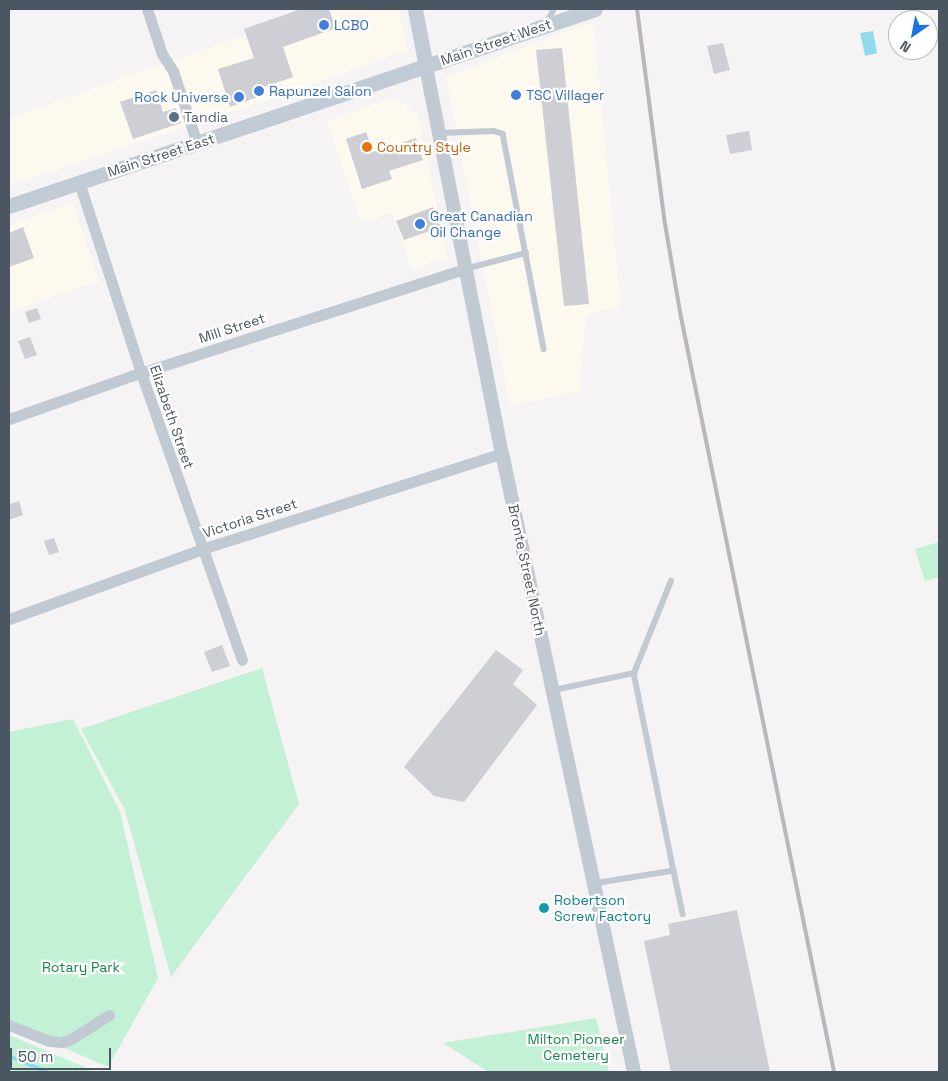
<!DOCTYPE html>
<html>
<head>
<meta charset="utf-8">
<style>
	body { margin:0 }
	#map { position:relative; width:948px; height:1081px; overflow:hidden; background:#f5f3f3; font-family:"Space Grotesk",sans-serif }
	div>[style] { position:absolute }
	.commercial>* { inset:0; background:#fdf9ef }
	.green>* { inset:0; background:#c3f1d5 }
	.water>* { inset:0; background:#90daee }
	.stream>* { height:4px; margin:-2px; padding:0 2px; transform-origin:2px; border-radius:2px; background:#90daee }
	.building>* { inset:0; background:#cdcfd5 }
	.service>* { height:5.5px; margin:-2.75px; padding:0 2.75px; transform-origin:2.75px; border-radius:2.75px; background:#c1cad2 }
	.minor>* { height:11px; margin:-5.5px; padding:0 5.5px; transform-origin:5.5px; border-radius:5.5px; background:#c1cad2 }
	.tertiary>* { height:14px; margin:-7px; padding:0 7px; transform-origin:7px; border-radius:7px; background:#c1cad2 }
	.secondary>* { height:15px; margin:-7.5px; padding:0 7.5px; transform-origin:7.5px; border-radius:7.5px; background:#c1cbd6 }
	.rail>* { height:4px; margin:-2px; padding:0 2px; transform-origin:2px; border-radius:2px; background:#b5b8bd }
	.dots>* { width:14px; height:14px; translate:-50% -50%; box-sizing:border-box; border:2px solid #fff; border-radius:50% }
	span { translate:-50% -50%; white-space:nowrap; text-align:center; line-height:1.15; -webkit-text-stroke:4.5px #fff; paint-order:stroke }
	.shop-label { font-size:14px; color:#366cbe }
	.left { translate:0 -50%; text-align:left }
	.right { translate:-100% -50%; text-align:right }
	.street-label { font-size:14px; color:#4a5661 }
	.service-label { font-size:14px; color:#4e5e75 }
	.food-label { font-size:14px; color:#c56008 }
	.culture-label { font-size:14px; color:#0d838f }
	.park-label { font-size:14px; color:#17864f }
	.frame { position:absolute; inset:0; border:10px solid #4a5661; pointer-events:none }
	.north { position:absolute; left:888px; top:10px; width:50px; height:50px; box-sizing:border-box; background:#fff; border:1px solid #b7bbc0; border-radius:50%; rotate:213deg; font-size:14px; font-weight:700; line-height:20px; text-align:center; color:#4a5661 }
	.north::after { content:''; display:block; margin:auto; width:18px; height:22px; background:#1a73e8; clip-path:polygon(50% 0,100% 100%,50% 72%,0 100%) }
	.scale { position:absolute; left:10px; top:1048px; width:101px; height:22px; box-sizing:border-box; border:2px solid #4a5661; border-top:0; padding-left:6px; font-size:15px; line-height:18px; white-space:nowrap; color:#4a5661; -webkit-text-stroke:4px #fff; paint-order:stroke }
</style>
</head>
<body>
<div id="map">
	<div class="commercial">
		<i style="clip-path:polygon(319px 9px,398px 9px,408px 50px,265px 101px,9px 185px,9px 118px)"></i>
		<i style="clip-path:polygon(593px 21px,621px 306px,586px 315px,579px 392px,510px 406px,446px 77px)"></i>
		<i style="clip-path:polygon(388px 99px,404px 104px,418px 115px,447px 258px,412px 269px,392px 213px,361px 222px,327px 121px)"></i>
		<i style="clip-path:polygon(73px 203px,99px 281px,9px 312px,9px 225px)"></i>
	</div>
	<div class="green">
		<i style="clip-path:polygon(939px 542px,939px 577px,925px 581px,915px 549px)"></i>
		<i style="clip-path:polygon(262px 668px,299px 804px,171px 977px,125px 810px,81px 729px)"></i>
		<i style="clip-path:polygon(73px 719px,120px 812px,158px 978px,108px 1067px,9px 1024px,9px 732px)"></i>
		<i style="clip-path:polygon(596px 1018px,609px 1072px,489px 1072px,443px 1043px)"></i>
		<i style="clip-path:polygon(9px 1035px,96px 1072px,9px 1072px)"></i>
	</div>
	<div class="water">
		<i style="clip-path:polygon(873px 31px,877px 53px,865px 56px,860px 33px)"></i>
	</div>
	<div class="stream">
		<i style="left:9px;top:1056px;width:41px;rotate:22.8deg"></i>
	</div>
	<div class="building">
		<i style="clip-path:polygon(301px 9px,329px 9px,336px 28px,283px 47px,293px 77px,261px 88px,264px 95px,230px 107px,218px 69px,254px 58px,244px 29px)"></i>
		<i style="clip-path:polygon(723px 43px,730px 70px,714px 74px,707px 46px)"></i>
		<i style="clip-path:polygon(562px 48px,589px 304px,564px 306px,536px 50px)"></i>
		<i style="clip-path:polygon(156px 90px,163px 112px,176px 108px,181px 123px,133px 139px,120px 102px)"></i>
		<i style="clip-path:polygon(749px 131px,752px 150px,730px 154px,726px 135px)"></i>
		<i style="clip-path:polygon(366px 132px,373px 152px,416px 138px,423px 160px,389px 171px,392px 179px,362px 189px,346px 139px)"></i>
		<i style="clip-path:polygon(433px 207px,441px 227px,404px 240px,396px 221px)"></i>
		<i style="clip-path:polygon(23px 227px,34px 258px,9px 267px,9px 233px)"></i>
		<i style="clip-path:polygon(37px 308px,41px 319px,29px 323px,25px 312px)"></i>
		<i style="clip-path:polygon(30px 337px,37px 355px,25px 359px,18px 341px)"></i>
		<i style="clip-path:polygon(19px 501px,23px 515px,9px 520px,9px 504px)"></i>
		<i style="clip-path:polygon(54px 538px,59px 552px,49px 555px,44px 541px)"></i>
		<i style="clip-path:polygon(222px 645px,230px 666px,212px 672px,204px 652px)"></i>
		<i style="clip-path:polygon(496px 650px,523px 670px,513px 684px,537px 705px,464px 802px,434px 796px,404px 767px)"></i>
		<i style="clip-path:polygon(737px 910px,770px 1072px,671px 1072px,644px 941px,670px 935px,668px 924px)"></i>
	</div>
	<div class="service">
		<i style="left:547px;top:22px;width:15px;rotate:-62deg"></i>
		<i style="left:440px;top:133px;width:54px;rotate:-2.1deg"></i>
		<i style="left:494px;top:131px;width:9px;rotate:18deg"></i>
		<i style="left:503px;top:134px;width:219px;rotate:79.2deg"></i>
		<i style="left:465px;top:269px;width:63px;rotate:-14.7deg"></i>
		<i style="left:634px;top:673px;width:99px;rotate:-68.1deg"></i>
		<i style="left:554px;top:690px;width:82px;rotate:-12deg"></i>
		<i style="left:634px;top:673px;width:202px;rotate:78.6deg"></i>
		<i style="left:674px;top:871px;width:81px;rotate:170.8deg"></i>
		<i style="left:674px;top:871px;width:44px;rotate:78.2deg"></i>
	</div>
	<div class="minor">
		<i style="left:147px;top:9px;width:47px;rotate:71.6deg"></i>
		<i style="left:162px;top:54px;width:20px;rotate:57deg"></i>
		<i style="left:173px;top:71px;width:76px;rotate:71.6deg"></i>
		<i style="left:79px;top:182px;width:201px;rotate:72deg"></i>
		<i style="left:141px;top:373px;width:304px;rotate:70.6deg"></i>
		<i style="left:9px;top:419px;width:129px;rotate:-19.4deg"></i>
		<i style="left:131px;top:376px;width:351px;rotate:-17.8deg"></i>
		<i style="left:9px;top:619px;width:205px;rotate:-19.9deg"></i>
		<i style="left:202px;top:549px;width:315px;rotate:-17.7deg"></i>
		<i style="left:9px;top:1025px;width:43px;rotate:21.8deg"></i>
		<i style="left:49px;top:1041px;width:13px;rotate:4deg"></i>
		<i style="left:62px;top:1042px;width:9px;rotate:-18deg"></i>
		<i style="left:71px;top:1039px;width:45px;rotate:-32.3deg"></i>
	</div>
	<div class="tertiary">
		<i style="left:426px;top:67px;width:393px;rotate:78.9deg"></i>
		<i style="left:502px;top:453px;width:633px;rotate:77.96deg"></i>
	</div>
	<div class="secondary">
		<i style="left:415px;top:9px;width:59px;rotate:79.3deg"></i>
		<i style="left:9px;top:206px;width:618px;rotate:-18.58deg"></i>
	</div>
	<div class="rail">
		<i style="left:637px;top:9px;width:211px;rotate:82.6deg"></i>
		<i style="left:664px;top:218px;width:100px;rotate:80.3deg"></i>
		<i style="left:681px;top:317px;width:770px;rotate:78.54deg"></i>
	</div>
	<div class="dots">
		<i style="left:324px;top:25px;background:#3f7fe0"></i>
		<i style="left:259px;top:91px;background:#3f7fe0"></i>
		<i style="left:516px;top:95px;background:#3f7fe0"></i>
		<i style="left:239px;top:97px;background:#3f7fe0"></i>
		<i style="left:174px;top:117px;background:#5c6f8a"></i>
		<i style="left:367px;top:147px;background:#e8710a"></i>
		<i style="left:420px;top:224px;background:#3f7fe0"></i>
		<i style="left:544px;top:908px;background:#0f9aa8"></i>
	</div>
	<div class="shop-label">
		<span class="left" style="left:334px;top:25px">LCBO</span>
		<span class="left" style="left:269px;top:91px">Rapunzel Salon</span>
		<span class="left" style="left:526px;top:95px">TSC Villager</span>
		<span class="right" style="left:229px;top:97px">Rock Universe</span>
		<span class="left" style="left:430px;top:224px">Great Canadian<br>Oil Change</span>
	</div>
	<div class="street-label">
		<span style="left:496px;top:42px;rotate:-19deg">Main Street West</span>
		<span style="left:161px;top:155px;rotate:-18deg">Main Street East</span>
		<span style="left:232px;top:328px;rotate:-18deg">Mill Street</span>
		<span style="left:172px;top:417px;rotate:71deg">Elizabeth Street</span>
		<span style="left:250px;top:518px;rotate:-18deg">Victoria Street</span>
		<span style="left:527px;top:570px;rotate:78deg">Bronte Street North</span>
	</div>
	<div class="service-label">
		<span class="left" style="left:184px;top:117px">Tandia</span>
	</div>
	<div class="food-label">
		<span class="left" style="left:377px;top:147px">Country Style</span>
	</div>
	<div class="culture-label">
		<span class="left" style="left:554px;top:908px">Robertson<br>Screw Factory</span>
	</div>
	<div class="park-label">
		<span style="left:81px;top:967px">Rotary Park</span>
		<span style="left:576px;top:1047px">Milton Pioneer<br>Cemetery</span>
	</div>
	<div class="frame"></div>
	<div class="north">N</div>
	<div class="scale">50 m</div>
</div>
</body>
</html>
